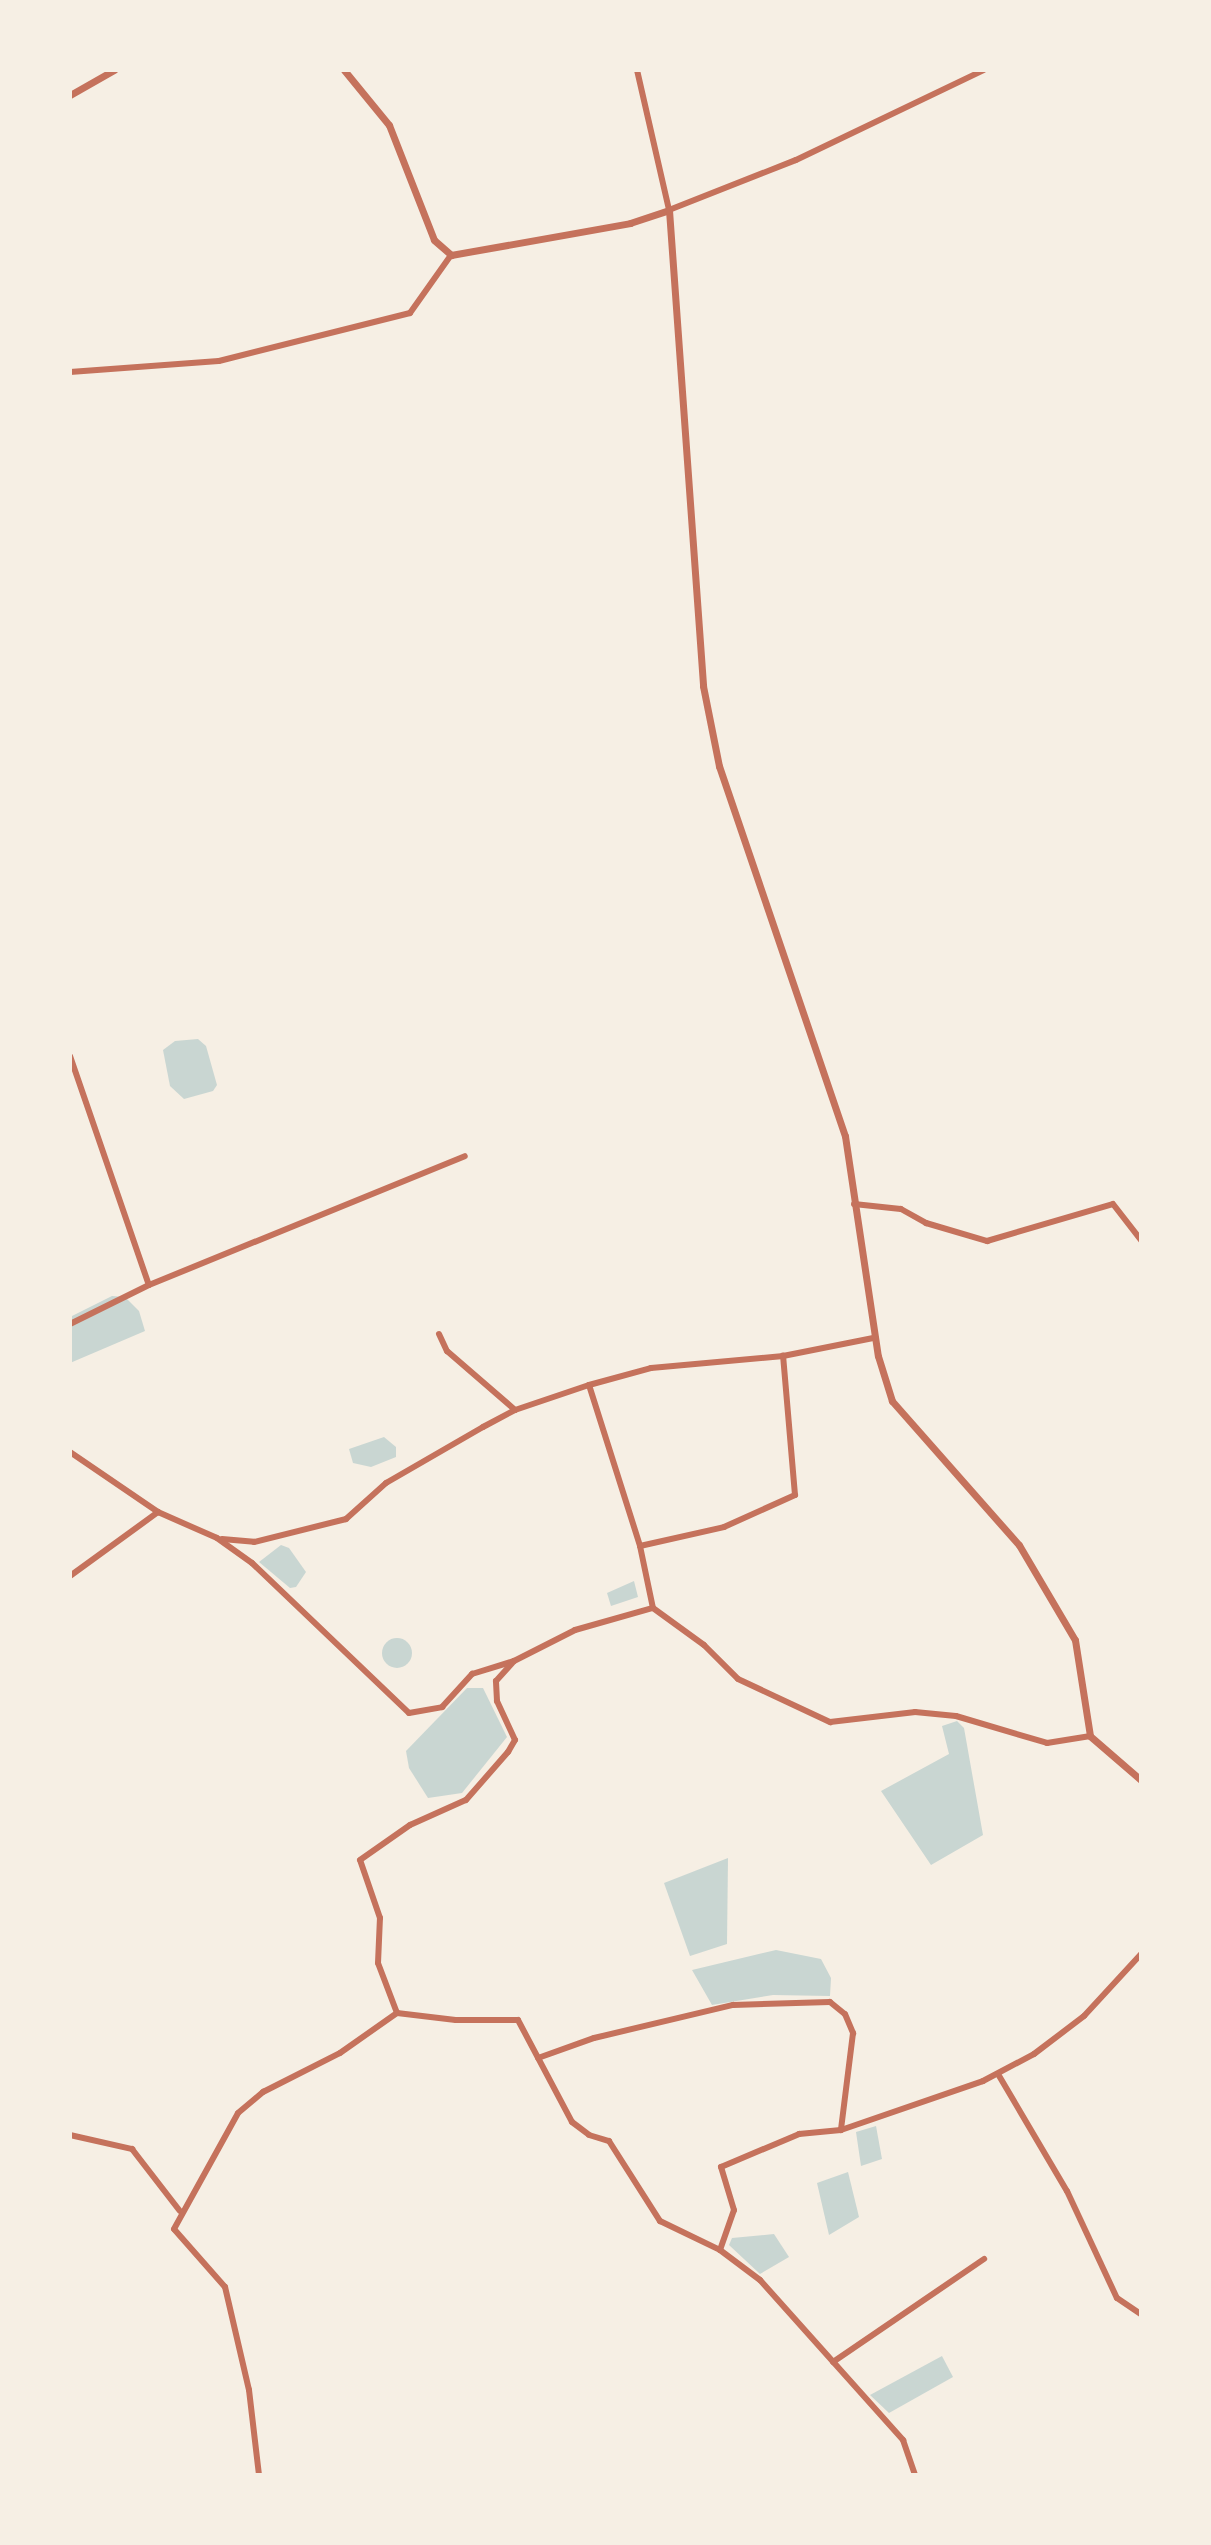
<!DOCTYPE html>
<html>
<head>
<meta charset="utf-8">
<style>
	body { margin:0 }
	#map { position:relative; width:1211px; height:2545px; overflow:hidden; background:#f6efe4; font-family:"Fira Sans Condensed",sans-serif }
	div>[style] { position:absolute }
	.water>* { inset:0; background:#c9d6d2 }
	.round { border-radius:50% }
	.minor>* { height:6px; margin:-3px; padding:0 3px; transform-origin:3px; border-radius:3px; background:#c5725c }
	.tertiary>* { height:7px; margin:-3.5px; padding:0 3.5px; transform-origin:3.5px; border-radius:3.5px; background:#c5725c }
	span { translate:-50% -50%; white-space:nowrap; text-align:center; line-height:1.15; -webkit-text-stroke:8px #f6efe4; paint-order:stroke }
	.frame { position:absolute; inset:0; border:72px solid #f6efe4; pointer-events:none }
</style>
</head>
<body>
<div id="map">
	<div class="water">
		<i style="clip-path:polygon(198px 1039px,206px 1046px,217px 1085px,213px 1091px,184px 1099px,170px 1086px,163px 1050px,175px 1041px)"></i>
		<i style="clip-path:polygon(112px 1296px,125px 1297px,139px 1311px,145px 1331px,70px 1363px,70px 1317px)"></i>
		<i style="clip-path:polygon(384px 1437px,396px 1447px,396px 1457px,371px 1467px,353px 1463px,349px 1449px)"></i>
		<i style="clip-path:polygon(281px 1545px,289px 1548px,306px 1572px,296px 1587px,290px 1588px,259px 1562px)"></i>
		<i style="clip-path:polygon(634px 1581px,638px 1597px,611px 1606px,607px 1593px)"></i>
		<i class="round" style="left:382px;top:1638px;width:30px;height:30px"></i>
		<i style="clip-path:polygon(467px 1688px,483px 1688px,507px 1737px,462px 1793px,428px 1798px,409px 1768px,406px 1751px)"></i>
		<i style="clip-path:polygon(957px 1721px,964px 1728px,983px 1835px,931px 1865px,881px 1791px,949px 1754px,942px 1726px)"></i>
		<i style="clip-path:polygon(728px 1858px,727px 1944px,690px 1956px,664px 1883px)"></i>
		<i style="clip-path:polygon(776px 1950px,821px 1959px,831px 1978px,830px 1996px,773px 1995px,712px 2005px,692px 1970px)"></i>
		<i style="clip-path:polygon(876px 2126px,882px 2159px,861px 2166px,856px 2132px)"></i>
		<i style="clip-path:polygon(848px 2172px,859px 2217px,829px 2235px,817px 2183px)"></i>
		<i style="clip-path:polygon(774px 2234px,789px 2257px,760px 2274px,729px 2245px,732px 2238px)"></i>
		<i style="clip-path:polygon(942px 2356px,953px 2377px,889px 2413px,870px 2395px)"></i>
	</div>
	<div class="minor">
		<i style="left:637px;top:70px;width:144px;rotate:77.1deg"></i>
		<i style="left:669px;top:210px;width:136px;rotate:-21.5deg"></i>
		<i style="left:796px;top:160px;width:208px;rotate:-25.6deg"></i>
		<i style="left:70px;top:372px;width:149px;rotate:-4.2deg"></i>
		<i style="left:219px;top:361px;width:197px;rotate:-14.1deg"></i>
		<i style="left:410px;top:313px;width:71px;rotate:-54.7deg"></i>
		<i style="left:70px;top:1056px;width:242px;rotate:71deg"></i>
		<i style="left:854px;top:1204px;width:47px;rotate:6.1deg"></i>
		<i style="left:901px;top:1209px;width:29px;rotate:29deg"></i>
		<i style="left:926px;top:1223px;width:64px;rotate:16.4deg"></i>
		<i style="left:987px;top:1241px;width:131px;rotate:-16.4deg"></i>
		<i style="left:1113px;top:1204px;width:46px;rotate:52.1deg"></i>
		<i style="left:70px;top:1324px;width:88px;rotate:-26.3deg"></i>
		<i style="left:149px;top:1285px;width:341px;rotate:-22.2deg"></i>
		<i style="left:439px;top:1334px;width:19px;rotate:65deg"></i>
		<i style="left:447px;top:1351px;width:90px;rotate:40.9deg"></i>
		<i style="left:589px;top:1385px;width:169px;rotate:72.4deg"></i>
		<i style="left:640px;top:1546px;width:63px;rotate:78.2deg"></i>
		<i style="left:70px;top:1452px;width:107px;rotate:34.3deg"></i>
		<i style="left:158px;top:1512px;width:64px;rotate:23.8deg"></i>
		<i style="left:217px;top:1538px;width:43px;rotate:35.5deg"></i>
		<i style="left:252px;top:1563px;width:217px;rotate:43.7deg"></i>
		<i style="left:409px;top:1713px;width:34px;rotate:-10deg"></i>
		<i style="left:442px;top:1707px;width:45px;rotate:-47.7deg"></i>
		<i style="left:472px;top:1674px;width:44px;rotate:-17.2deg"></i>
		<i style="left:514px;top:1661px;width:68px;rotate:-26.9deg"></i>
		<i style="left:575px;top:1630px;width:81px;rotate:-15.8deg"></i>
		<i style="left:653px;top:1608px;width:63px;rotate:36deg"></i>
		<i style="left:704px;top:1645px;width:48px;rotate:45deg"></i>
		<i style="left:738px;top:1679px;width:102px;rotate:25.1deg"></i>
		<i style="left:830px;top:1722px;width:86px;rotate:-6.7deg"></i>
		<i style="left:915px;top:1712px;width:41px;rotate:5.6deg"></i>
		<i style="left:956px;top:1716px;width:95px;rotate:16.5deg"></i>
		<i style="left:1047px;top:1743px;width:44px;rotate:-9.2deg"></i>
		<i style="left:222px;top:1539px;width:32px;rotate:5deg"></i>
		<i style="left:254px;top:1542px;width:95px;rotate:-14deg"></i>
		<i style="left:346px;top:1519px;width:54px;rotate:-42deg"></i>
		<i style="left:386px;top:1483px;width:112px;rotate:-30deg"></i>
		<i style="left:483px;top:1427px;width:36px;rotate:-28deg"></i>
		<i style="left:515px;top:1410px;width:78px;rotate:-18.7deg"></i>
		<i style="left:589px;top:1385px;width:64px;rotate:-15.3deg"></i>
		<i style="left:651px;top:1368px;width:133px;rotate:-5.2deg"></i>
		<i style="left:783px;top:1356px;width:92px;rotate:-11.3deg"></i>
		<i style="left:640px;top:1546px;width:86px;rotate:-12.7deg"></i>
		<i style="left:724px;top:1527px;width:78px;rotate:-24.3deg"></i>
		<i style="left:795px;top:1495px;width:140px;rotate:-94.9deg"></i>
		<i style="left:70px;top:1576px;width:109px;rotate:-36deg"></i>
		<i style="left:397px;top:2013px;width:53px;rotate:-110.8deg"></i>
		<i style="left:378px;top:1963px;width:45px;rotate:-87.5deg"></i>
		<i style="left:380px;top:1918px;width:61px;rotate:-109deg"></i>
		<i style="left:360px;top:1860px;width:61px;rotate:-35deg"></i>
		<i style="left:410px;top:1825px;width:61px;rotate:-24.1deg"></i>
		<i style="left:466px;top:1800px;width:64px;rotate:-48.8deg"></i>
		<i style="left:508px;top:1752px;width:14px;rotate:-60deg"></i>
		<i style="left:515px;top:1740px;width:43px;rotate:-114.8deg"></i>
		<i style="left:497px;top:1701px;width:20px;rotate:-93deg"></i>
		<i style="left:496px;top:1681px;width:27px;rotate:-48deg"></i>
		<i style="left:538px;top:2058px;width:59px;rotate:-19.7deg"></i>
		<i style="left:594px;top:2038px;width:143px;rotate:-13.4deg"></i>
		<i style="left:733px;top:2005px;width:97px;rotate:-1.8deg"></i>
		<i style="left:830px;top:2002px;width:19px;rotate:39deg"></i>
		<i style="left:845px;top:2014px;width:21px;rotate:67deg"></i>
		<i style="left:853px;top:2033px;width:98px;rotate:97.1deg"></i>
		<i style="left:998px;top:2074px;width:136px;rotate:59.5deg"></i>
		<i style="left:1067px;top:2191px;width:118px;rotate:65deg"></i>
		<i style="left:1117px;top:2298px;width:29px;rotate:34deg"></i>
		<i style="left:70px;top:2135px;width:64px;rotate:12.7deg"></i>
		<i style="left:132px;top:2149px;width:78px;rotate:52.3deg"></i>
		<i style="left:720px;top:2250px;width:42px;rotate:-70.7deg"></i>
		<i style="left:734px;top:2210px;width:45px;rotate:-106.8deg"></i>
		<i style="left:721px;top:2167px;width:85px;rotate:-22.9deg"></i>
		<i style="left:799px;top:2134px;width:42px;rotate:-5.4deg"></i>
		<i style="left:841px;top:2130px;width:150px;rotate:-19deg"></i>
		<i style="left:983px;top:2081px;width:58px;rotate:-27.9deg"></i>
		<i style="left:1034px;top:2054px;width:63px;rotate:-37.2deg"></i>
		<i style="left:1084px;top:2016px;width:84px;rotate:-47.4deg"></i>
		<i style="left:833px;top:2362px;width:183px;rotate:-34.3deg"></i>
		<i style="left:259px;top:2475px;width:86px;rotate:-96.7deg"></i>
		<i style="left:249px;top:2390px;width:106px;rotate:-103.1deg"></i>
		<i style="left:225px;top:2287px;width:77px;rotate:-131.3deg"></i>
		<i style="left:174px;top:2229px;width:132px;rotate:-61.1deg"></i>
		<i style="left:238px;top:2113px;width:33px;rotate:-40deg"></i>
		<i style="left:263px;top:2092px;width:86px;rotate:-26.9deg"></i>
		<i style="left:340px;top:2053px;width:70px;rotate:-35.1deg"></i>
		<i style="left:397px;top:2013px;width:59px;rotate:6.8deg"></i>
		<i style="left:456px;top:2020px;width:62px"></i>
		<i style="left:518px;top:2020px;width:115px;rotate:62.1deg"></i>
		<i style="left:572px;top:2122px;width:21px;rotate:37deg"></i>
		<i style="left:589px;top:2135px;width:21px;rotate:17deg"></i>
		<i style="left:609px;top:2141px;width:95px;rotate:57.5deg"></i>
		<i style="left:660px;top:2221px;width:67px;rotate:25.8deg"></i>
		<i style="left:720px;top:2250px;width:50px;rotate:36.9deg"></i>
		<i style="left:760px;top:2280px;width:215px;rotate:48.2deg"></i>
		<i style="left:903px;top:2440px;width:37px;rotate:71deg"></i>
	</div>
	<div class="tertiary">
		<i style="left:344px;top:70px;width:71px;rotate:50.7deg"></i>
		<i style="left:389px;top:125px;width:123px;rotate:68.6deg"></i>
		<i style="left:434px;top:240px;width:23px;rotate:41deg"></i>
		<i style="left:451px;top:255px;width:182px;rotate:-10.1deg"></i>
		<i style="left:630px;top:223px;width:41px;rotate:-18.4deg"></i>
		<i style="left:669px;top:210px;width:477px;rotate:85.9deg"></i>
		<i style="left:703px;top:686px;width:82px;rotate:78.7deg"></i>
		<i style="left:719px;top:766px;width:391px;rotate:71.2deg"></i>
		<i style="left:845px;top:1136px;width:222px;rotate:81.5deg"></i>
		<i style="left:878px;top:1356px;width:47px;rotate:72.7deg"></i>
		<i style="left:892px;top:1401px;width:192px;rotate:48.6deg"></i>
		<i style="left:1019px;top:1545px;width:110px;rotate:59.5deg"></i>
		<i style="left:1075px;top:1640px;width:97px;rotate:81.1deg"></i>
		<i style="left:1090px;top:1736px;width:67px;rotate:40.8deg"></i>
		<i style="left:70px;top:95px;width:51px;rotate:-29.6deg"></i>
	</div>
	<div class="frame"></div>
</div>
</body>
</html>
